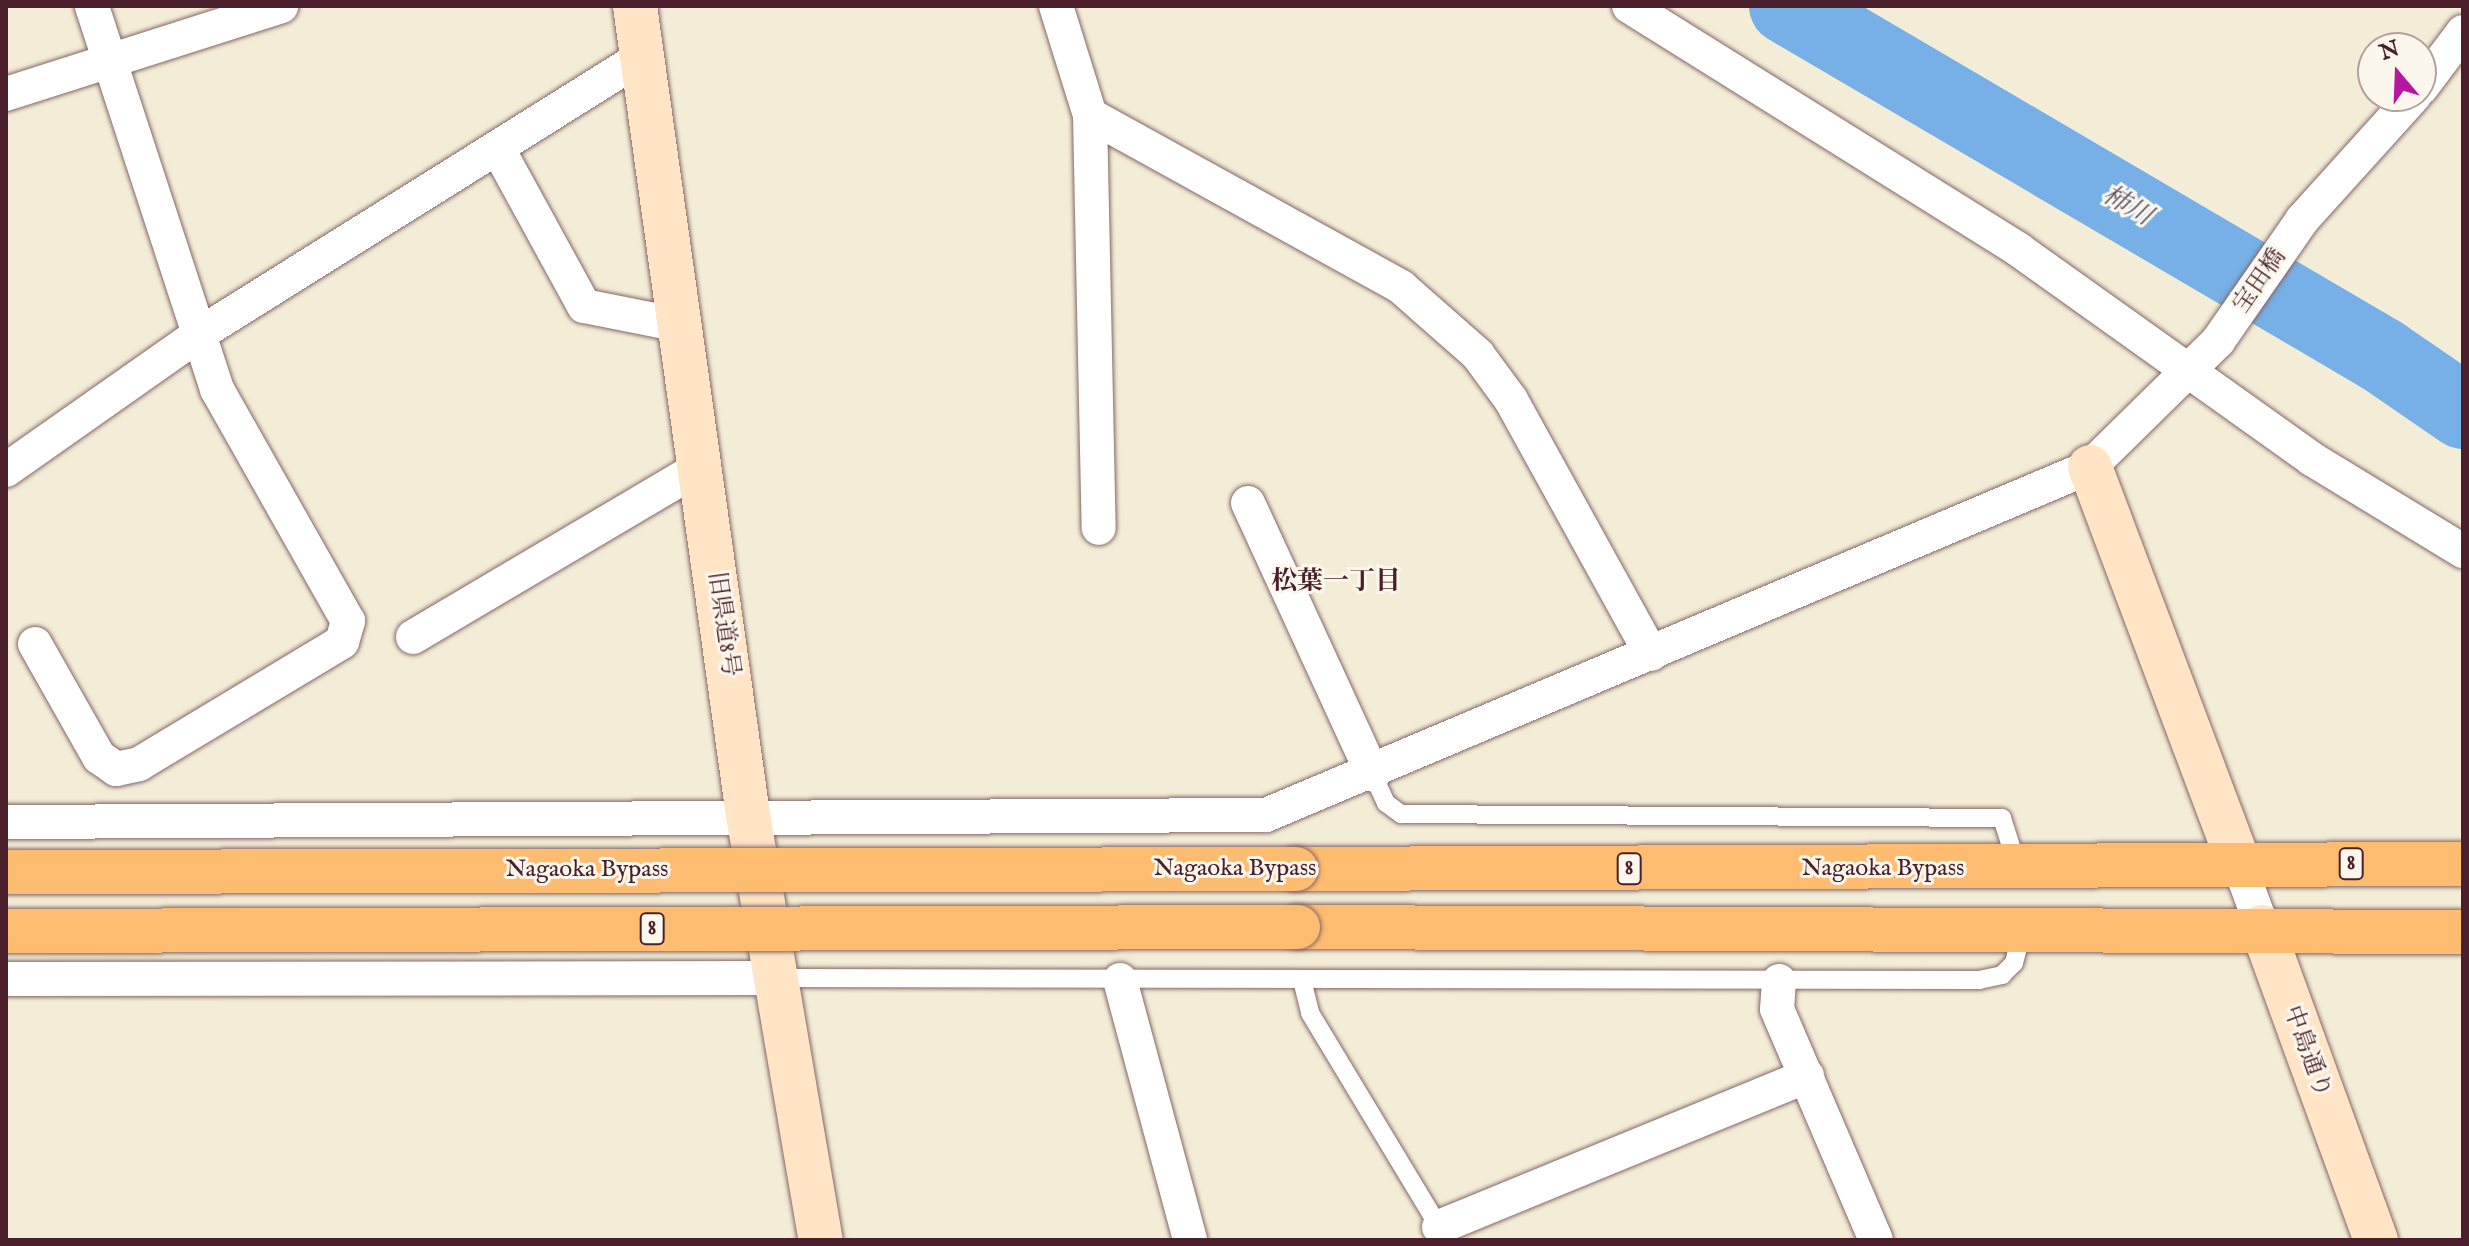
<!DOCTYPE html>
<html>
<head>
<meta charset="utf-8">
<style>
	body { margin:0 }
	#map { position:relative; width:2469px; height:1246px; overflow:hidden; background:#f3edd7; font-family:"IM FELL English","Noto Serif JP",serif }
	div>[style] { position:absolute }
	.river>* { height:76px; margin:-38px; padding:0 38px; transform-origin:38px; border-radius:38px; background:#76b0e7 }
	.roads { filter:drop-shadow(0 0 2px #856767) drop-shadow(0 0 2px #856767) }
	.lane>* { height:18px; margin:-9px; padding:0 9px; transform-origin:9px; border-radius:9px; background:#fff }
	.street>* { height:34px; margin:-17px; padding:0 17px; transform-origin:17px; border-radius:17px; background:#fff }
	.secondary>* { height:44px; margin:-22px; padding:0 22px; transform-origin:22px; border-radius:22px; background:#ffe4c6 }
	.highway>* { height:44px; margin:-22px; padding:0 22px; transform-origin:22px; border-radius:22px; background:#febc70 }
	.bridges { filter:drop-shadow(0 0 2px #856767) drop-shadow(0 0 2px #856767) }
	.highway-bridge>* { height:44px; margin:-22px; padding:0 22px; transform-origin:22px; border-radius:22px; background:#febc70 }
	span { translate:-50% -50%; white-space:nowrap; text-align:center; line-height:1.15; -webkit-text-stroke:6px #fbf7ec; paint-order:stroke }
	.shield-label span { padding:2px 6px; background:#fbf7ec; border:2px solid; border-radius:6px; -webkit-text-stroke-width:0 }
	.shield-label { font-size:22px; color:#4a1f2b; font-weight:700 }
	.street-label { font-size:24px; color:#4a1f2b }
	.water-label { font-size:26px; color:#59526d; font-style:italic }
	.neighbourhood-label { font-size:26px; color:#4a1f2b; font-weight:700 }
	.frame { position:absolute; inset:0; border:8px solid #4a1f2b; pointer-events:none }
	.north { position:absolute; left:2357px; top:32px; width:80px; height:80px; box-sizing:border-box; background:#fbf7ec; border:2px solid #b4a19f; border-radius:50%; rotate:341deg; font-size:22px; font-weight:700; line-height:32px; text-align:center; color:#4a1f2b }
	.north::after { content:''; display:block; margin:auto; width:28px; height:36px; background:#b5179e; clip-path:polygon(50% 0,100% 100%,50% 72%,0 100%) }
</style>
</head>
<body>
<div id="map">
	<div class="river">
		<i style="left:1787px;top:6px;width:691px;rotate:30.42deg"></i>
		<i style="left:2383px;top:356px;width:97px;rotate:34.5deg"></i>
	</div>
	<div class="roads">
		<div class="lane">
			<i style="left:1373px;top:775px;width:31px;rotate:65deg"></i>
			<i style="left:1386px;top:803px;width:19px;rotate:36deg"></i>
			<i style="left:1401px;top:814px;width:601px;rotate:0.38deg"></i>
			<i style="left:2002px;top:818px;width:52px;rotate:72.3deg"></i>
			<i style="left:775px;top:978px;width:1204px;rotate:0.1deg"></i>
			<i style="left:1979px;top:980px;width:24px;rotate:-12deg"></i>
			<i style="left:2002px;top:975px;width:17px;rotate:-45deg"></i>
			<i style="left:2014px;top:963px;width:33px;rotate:-76deg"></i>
			<i style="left:1302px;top:980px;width:34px;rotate:76deg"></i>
			<i style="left:1310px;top:1013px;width:250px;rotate:58.9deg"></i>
		</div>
		<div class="street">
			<i style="left:1056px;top:6px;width:114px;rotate:72.7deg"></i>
			<i style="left:1090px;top:115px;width:355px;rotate:28.9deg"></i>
			<i style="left:1401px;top:287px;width:103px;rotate:41.4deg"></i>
			<i style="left:1478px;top:355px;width:56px;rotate:53.7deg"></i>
			<i style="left:1511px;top:400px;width:290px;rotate:61.1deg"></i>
			<i style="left:1629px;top:6px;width:460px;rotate:32deg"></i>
			<i style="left:2019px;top:250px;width:360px;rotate:35.5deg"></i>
			<i style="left:2312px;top:459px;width:177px;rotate:31.4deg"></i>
			<i style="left:2421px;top:88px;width:70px;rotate:-53.1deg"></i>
			<i style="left:6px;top:94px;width:289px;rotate:-17.7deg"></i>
			<i style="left:1090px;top:115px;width:413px;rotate:88.8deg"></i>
			<i style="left:498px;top:149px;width:179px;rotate:61.3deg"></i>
			<i style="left:584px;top:306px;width:98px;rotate:11.2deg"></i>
			<i style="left:6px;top:470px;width:238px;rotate:-35.1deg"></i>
			<i style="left:201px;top:333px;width:518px;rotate:-32.06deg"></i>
			<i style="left:1248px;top:503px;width:299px;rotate:65.3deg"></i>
			<i style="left:413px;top:637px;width:334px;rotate:-30.6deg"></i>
			<i style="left:35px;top:644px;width:130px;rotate:60.5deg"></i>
			<i style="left:99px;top:757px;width:21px;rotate:35deg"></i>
			<i style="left:116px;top:769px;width:24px;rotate:-12deg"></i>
			<i style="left:139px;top:764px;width:237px;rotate:-31deg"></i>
			<i style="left:342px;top:642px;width:22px;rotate:-74deg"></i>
			<i style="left:348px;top:621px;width:266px;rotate:-119.5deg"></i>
			<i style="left:217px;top:389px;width:403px;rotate:-108.1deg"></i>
			<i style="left:6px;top:822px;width:1260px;rotate:-0.32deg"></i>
			<i style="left:1266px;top:815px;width:894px;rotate:-22.9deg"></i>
			<i style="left:2090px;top:467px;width:180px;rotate:-44.5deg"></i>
			<i style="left:2218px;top:341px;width:147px;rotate:-55.2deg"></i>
			<i style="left:2302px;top:220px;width:167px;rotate:-47.9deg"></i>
			<i style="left:2239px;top:864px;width:67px;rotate:69.9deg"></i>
			<i style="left:6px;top:979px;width:769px;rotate:-0.07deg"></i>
			<i style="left:1120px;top:980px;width:269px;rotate:74.9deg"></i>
			<i style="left:1779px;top:981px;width:28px;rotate:94deg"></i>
			<i style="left:1777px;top:1009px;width:251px;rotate:66.8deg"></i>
			<i style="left:1439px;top:1227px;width:398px;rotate:-22.3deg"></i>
		</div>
		<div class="secondary">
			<i style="left:635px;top:6px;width:817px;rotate:82.05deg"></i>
			<i style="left:748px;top:815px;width:431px;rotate:80.3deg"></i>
			<i style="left:2090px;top:467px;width:424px;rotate:69.4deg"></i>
			<i style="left:2262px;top:927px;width:333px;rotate:70deg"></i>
		</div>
		<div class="highway">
			<i style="left:1296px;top:869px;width:1167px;rotate:-0.25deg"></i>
			<i style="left:1298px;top:927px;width:1165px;rotate:0.25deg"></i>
		</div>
	</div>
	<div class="bridges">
		<div class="highway-bridge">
			<i style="left:6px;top:872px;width:1290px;rotate:-0.13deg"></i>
			<i style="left:6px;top:931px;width:1292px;rotate:-0.18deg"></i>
		</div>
	</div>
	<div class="shield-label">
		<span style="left:2351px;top:864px">8</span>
		<span style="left:1629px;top:869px">8</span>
		<span style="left:652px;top:929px">8</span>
	</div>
	<div class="street-label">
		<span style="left:2260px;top:281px;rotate:-55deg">宝田橋</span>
		<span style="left:723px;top:624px;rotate:82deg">旧県道8号</span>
		<span style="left:1235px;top:869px">Nagaoka Bypass</span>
		<span style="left:1883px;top:869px">Nagaoka Bypass</span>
		<span style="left:587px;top:870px">Nagaoka Bypass</span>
		<span style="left:2307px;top:1052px;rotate:70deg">中島通り</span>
	</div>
	<div class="water-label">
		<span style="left:2127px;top:206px;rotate:30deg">柿川</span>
	</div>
	<div class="neighbourhood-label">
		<span style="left:1336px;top:582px">松葉一丁目</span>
	</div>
	<div class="frame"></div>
	<div class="north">N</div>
</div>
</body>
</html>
